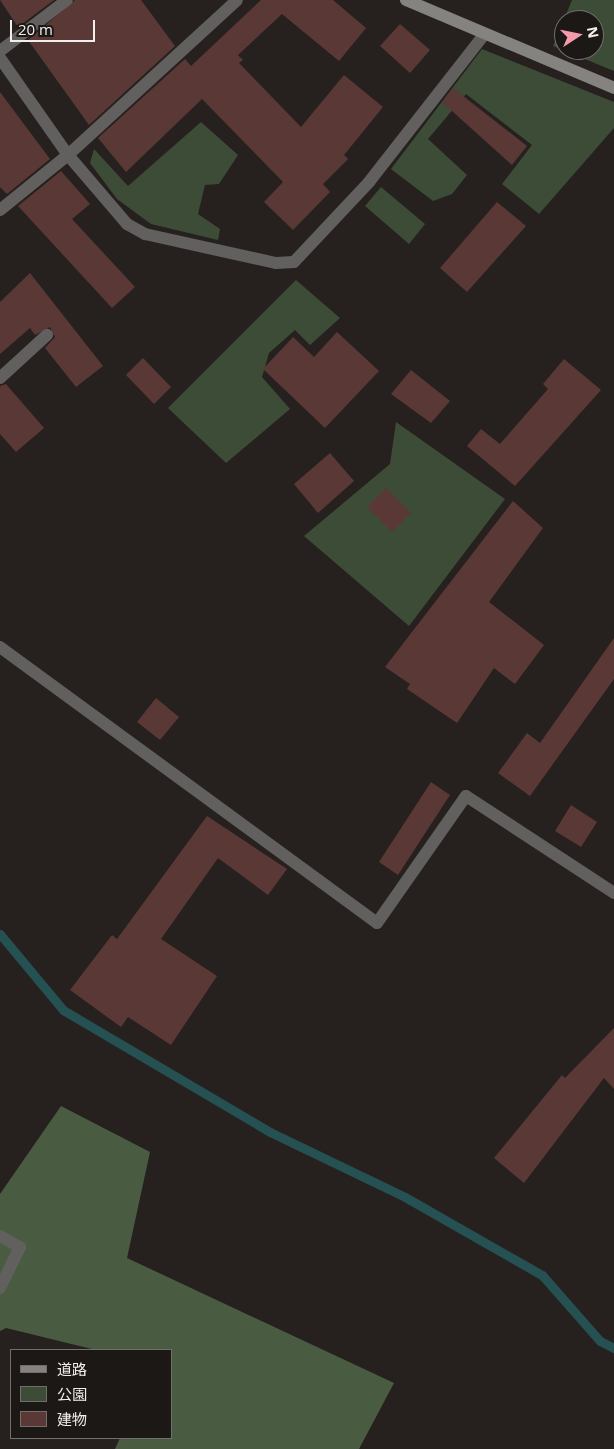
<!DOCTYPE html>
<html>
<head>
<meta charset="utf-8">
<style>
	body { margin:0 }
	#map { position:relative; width:614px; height:1449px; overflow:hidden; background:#26211f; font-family:"Open Sans","Noto Sans JP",sans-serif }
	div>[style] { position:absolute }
	.green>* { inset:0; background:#3c4c36 }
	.forest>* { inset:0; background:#495c41 }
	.stream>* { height:9px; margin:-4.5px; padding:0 4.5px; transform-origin:4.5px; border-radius:4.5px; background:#255153 }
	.building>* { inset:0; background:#5a3836 }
	.street>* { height:12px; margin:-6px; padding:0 6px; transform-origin:6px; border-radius:6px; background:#61605e }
	.secondary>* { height:12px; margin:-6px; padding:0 6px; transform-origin:6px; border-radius:6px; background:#85837f }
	span { translate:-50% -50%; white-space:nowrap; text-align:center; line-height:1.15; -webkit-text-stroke:5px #1c1816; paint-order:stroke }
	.legend { position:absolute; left:10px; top:1349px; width:162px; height:90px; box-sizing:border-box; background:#1c1816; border:1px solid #726e6c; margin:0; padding:6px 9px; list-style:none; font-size:15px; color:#f2eeed }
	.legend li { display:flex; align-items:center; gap:10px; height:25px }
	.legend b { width:25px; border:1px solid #726e6c }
	.north { position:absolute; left:554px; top:10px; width:50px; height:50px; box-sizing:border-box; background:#1c1816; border:1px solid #726e6c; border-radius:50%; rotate:79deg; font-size:14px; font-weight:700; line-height:20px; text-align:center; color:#f2eeed }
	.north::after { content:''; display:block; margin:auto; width:18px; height:22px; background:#f39aac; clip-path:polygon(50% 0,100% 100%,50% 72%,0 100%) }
	.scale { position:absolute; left:10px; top:20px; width:85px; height:22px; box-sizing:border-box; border:2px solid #f2eeed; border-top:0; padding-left:6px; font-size:15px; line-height:18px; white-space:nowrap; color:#f2eeed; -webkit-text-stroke:4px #1c1816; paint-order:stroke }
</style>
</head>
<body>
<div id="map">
	<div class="green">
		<i style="clip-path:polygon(evenodd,572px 0,614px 0,614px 71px,553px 46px,572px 0,564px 20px,594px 20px,594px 50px,564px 50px,564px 20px)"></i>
		<i style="clip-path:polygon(482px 49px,614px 102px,614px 128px,539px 214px,502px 184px,532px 145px,466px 94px,428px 139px,467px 175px,452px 194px,433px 201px,391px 169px)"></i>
		<i style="clip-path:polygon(201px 122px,238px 155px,219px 184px,205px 185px,198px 214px,220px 229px,218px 240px,151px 224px,117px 199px,90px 163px,94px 149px,128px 186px)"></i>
		<i style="clip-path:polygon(381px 187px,425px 224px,409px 244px,365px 206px)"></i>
		<i style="clip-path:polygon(296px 280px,340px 318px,310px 345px,295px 330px,269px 353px,262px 377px,290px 409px,226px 463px,168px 408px)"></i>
		<i style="clip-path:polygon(396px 422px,505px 499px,409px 626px,304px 536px,390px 464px)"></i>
	</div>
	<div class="forest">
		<i style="clip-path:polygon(61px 1106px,150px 1152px,127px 1258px,394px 1383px,359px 1449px,115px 1449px,120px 1438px,171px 1438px,171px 1350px,96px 1350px,6px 1328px,0 1331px,0 1194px)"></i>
	</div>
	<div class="stream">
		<i style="left:0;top:934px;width:99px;rotate:50.3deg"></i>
		<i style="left:63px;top:1010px;width:240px;rotate:30.5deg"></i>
		<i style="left:270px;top:1132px;width:150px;rotate:25.7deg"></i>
		<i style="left:405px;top:1197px;width:158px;rotate:29.7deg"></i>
		<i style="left:542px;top:1275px;width:88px;rotate:48.7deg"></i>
		<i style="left:600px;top:1341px;width:16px;rotate:27deg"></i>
	</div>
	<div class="building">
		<i style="clip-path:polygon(0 0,54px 0,18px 27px)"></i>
		<i style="clip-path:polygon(75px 0,141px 0,175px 46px,89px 125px,28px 40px)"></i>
		<i style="clip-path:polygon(261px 0,333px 0,366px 28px,339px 61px,282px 14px,238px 55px,243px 60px,239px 63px,301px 127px,344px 75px,383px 107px,344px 155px,348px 159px,323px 184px,330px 192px,293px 230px,264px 202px,283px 182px,202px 99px,126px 172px,98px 138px,185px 59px,191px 66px)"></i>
		<i style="clip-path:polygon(400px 24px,430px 50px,410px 73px,380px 46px)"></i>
		<i style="clip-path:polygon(453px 88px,527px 146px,512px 165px,442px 102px)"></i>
		<i style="clip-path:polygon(0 92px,50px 159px,7px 194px,0 187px)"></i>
		<i style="clip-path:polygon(61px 171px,90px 204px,72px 219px,135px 287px,112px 308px,18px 206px)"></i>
		<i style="clip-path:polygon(497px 202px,526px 226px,467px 292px,440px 268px)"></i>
		<i style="clip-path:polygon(30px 273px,103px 366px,76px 387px,45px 348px,55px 337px,50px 327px,35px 335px,30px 328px,0 354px,0 302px)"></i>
		<i style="clip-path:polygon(337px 332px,379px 371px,325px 428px,263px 369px,293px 337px,314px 357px)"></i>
		<i style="clip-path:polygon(143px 358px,171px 387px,154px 404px,126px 375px)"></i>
		<i style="clip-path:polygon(564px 359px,601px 390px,515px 486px,467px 446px,481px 429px,500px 444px,548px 389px,543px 384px)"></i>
		<i style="clip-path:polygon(411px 370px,450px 401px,431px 423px,391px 394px)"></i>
		<i style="clip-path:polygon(6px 384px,44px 428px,16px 452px,0 434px,0 386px)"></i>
		<i style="clip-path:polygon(330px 453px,354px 481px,318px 513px,294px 484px)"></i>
		<i style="clip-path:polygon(386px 488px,411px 513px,392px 532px,367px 507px)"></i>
		<i style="clip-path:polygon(513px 501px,543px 528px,489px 602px,544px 645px,515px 684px,494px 668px,457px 723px,407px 689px,410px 684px,385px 667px)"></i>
		<i style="clip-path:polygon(614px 638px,614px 679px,530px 796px,498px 773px,527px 733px,540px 743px)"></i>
		<i style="clip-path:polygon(156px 698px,179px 717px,160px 740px,137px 722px)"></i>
		<i style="clip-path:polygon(431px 782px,450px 795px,398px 875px,379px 862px)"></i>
		<i style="clip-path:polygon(571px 805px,597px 822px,581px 847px,555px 831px)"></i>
		<i style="clip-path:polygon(207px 816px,287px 869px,268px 895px,218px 858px,161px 939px,217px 976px,171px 1045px,128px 1017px,121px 1027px,70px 990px,112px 935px,117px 939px)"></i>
		<i style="clip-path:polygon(614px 1028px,614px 1089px,604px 1078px,524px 1183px,494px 1158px,562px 1075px,565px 1078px)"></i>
	</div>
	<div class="street">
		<i style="left:0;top:51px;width:84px;rotate:-37.3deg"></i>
		<i style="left:0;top:58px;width:118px;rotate:55deg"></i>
		<i style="left:68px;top:155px;width:91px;rotate:49.5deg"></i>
		<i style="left:127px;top:224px;width:21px;rotate:29deg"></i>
		<i style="left:145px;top:234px;width:134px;rotate:12.5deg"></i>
		<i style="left:276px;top:263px;width:18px;rotate:-3deg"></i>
		<i style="left:294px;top:262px;width:110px;rotate:-46.8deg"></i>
		<i style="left:369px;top:182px;width:187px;rotate:-52deg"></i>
		<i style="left:0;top:210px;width:87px;rotate:-39deg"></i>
		<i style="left:68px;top:155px;width:229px;rotate:-42.5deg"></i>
		<i style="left:0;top:378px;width:64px;rotate:-42.5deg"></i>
		<i style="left:0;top:647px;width:467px;rotate:36.2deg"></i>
		<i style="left:377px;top:923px;width:155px;rotate:-55deg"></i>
		<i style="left:466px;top:796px;width:177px;rotate:33.2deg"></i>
		<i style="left:0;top:1236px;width:23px;rotate:29deg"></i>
		<i style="left:20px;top:1247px;width:46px;rotate:116deg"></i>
	</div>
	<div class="secondary">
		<i style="left:406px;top:0;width:226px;rotate:22.9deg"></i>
	</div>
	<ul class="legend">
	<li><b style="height:6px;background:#85837f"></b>道路</li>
	<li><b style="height:14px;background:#3c4c36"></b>公園</li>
	<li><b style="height:14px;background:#5a3836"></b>建物</li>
	</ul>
	<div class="north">N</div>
	<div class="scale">20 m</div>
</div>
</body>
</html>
